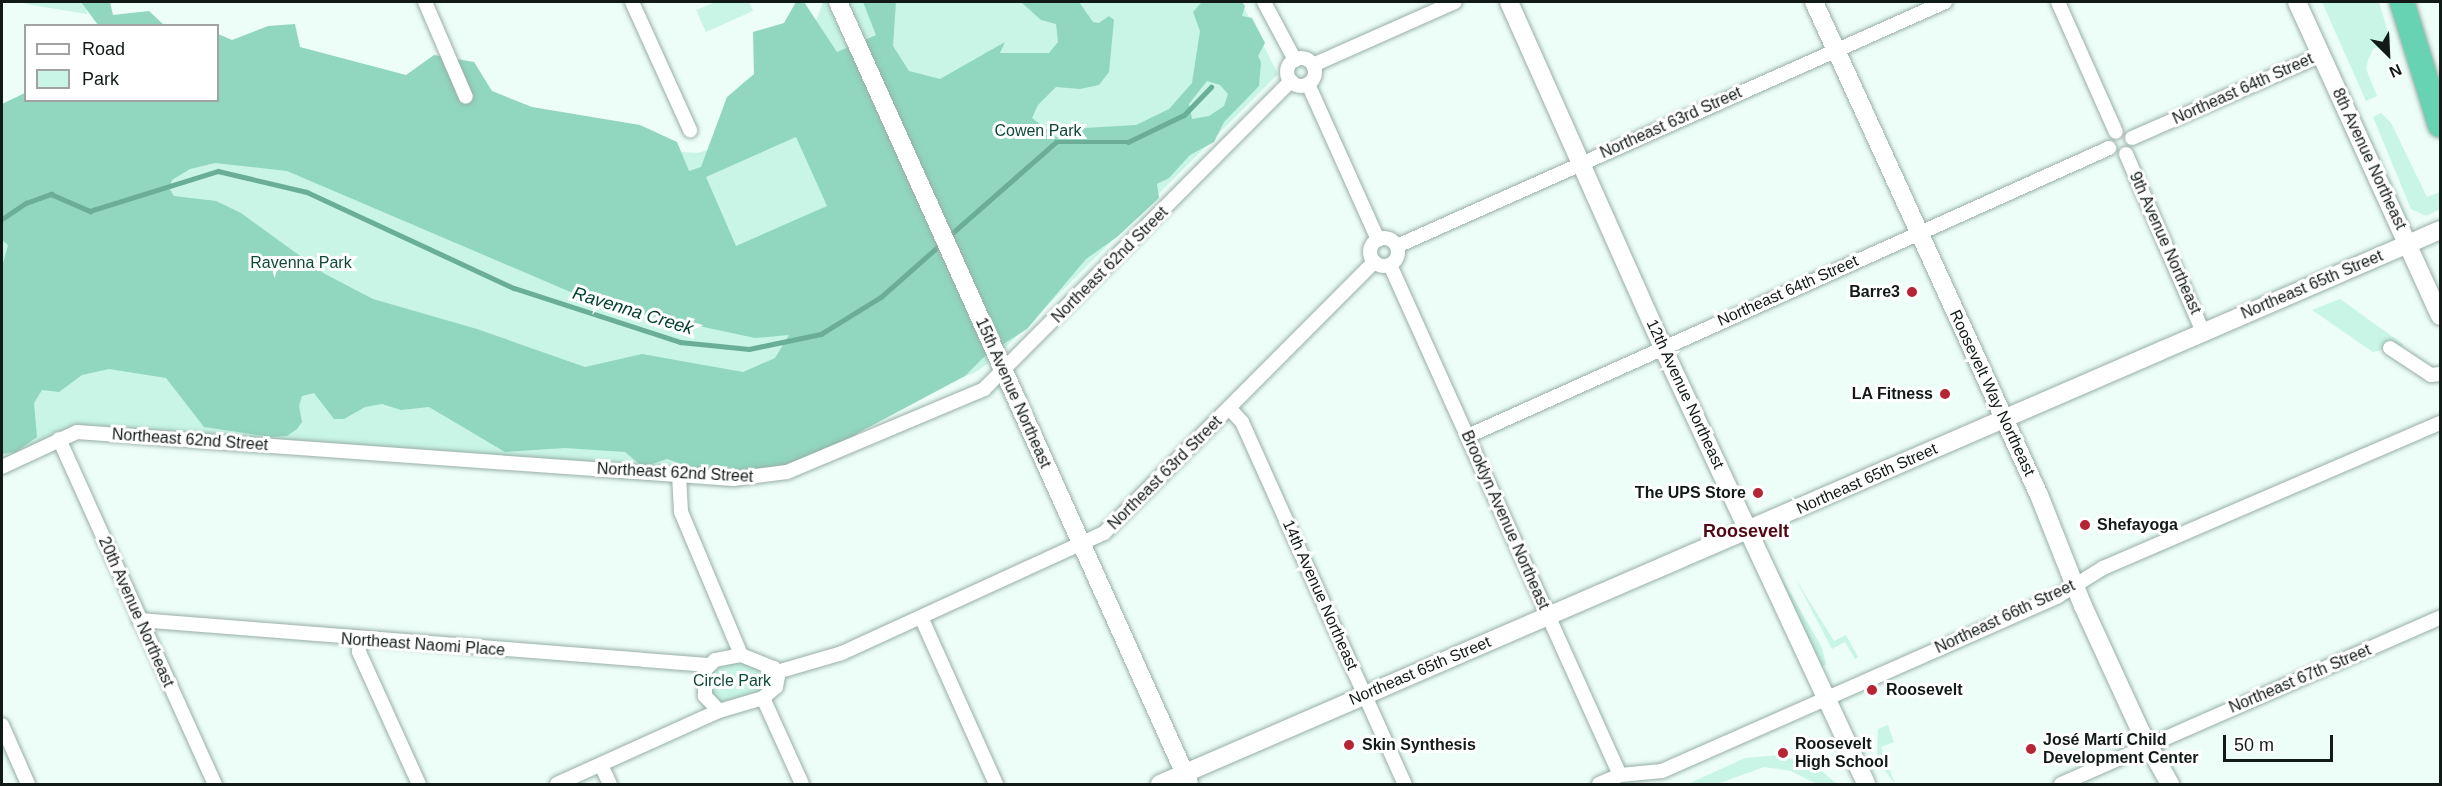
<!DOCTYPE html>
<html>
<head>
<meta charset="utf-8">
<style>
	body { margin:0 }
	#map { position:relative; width:2442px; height:786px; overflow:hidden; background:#ecfef7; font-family:Arial,sans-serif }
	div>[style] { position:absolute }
	.green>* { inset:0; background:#c8f5e5 }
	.forest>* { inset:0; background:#91d6bf }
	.stream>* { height:4.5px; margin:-2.25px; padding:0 2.25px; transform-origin:2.25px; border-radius:2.25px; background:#6bae98 }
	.roads { filter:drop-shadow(0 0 2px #98aea6) drop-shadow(0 0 2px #98aea6) }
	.street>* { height:14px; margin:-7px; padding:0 7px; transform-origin:7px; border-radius:7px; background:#fff }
	.street>.ring { margin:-7px; padding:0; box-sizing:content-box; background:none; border:14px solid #fff; border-radius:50% }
	.secondary>* { height:18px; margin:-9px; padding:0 9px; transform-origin:9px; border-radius:9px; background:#fff }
	.highway>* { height:24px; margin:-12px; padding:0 12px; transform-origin:12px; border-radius:12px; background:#67d3b2 }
	.dots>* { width:16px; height:16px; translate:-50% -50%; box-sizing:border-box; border:3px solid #fff; border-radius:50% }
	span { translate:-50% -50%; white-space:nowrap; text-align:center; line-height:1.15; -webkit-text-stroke:6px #fff; paint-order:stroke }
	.street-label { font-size:16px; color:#121a17 }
	.park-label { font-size:16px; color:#0e4939 }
	.poi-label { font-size:16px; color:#121a17; font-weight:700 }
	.right { translate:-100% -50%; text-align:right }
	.left { translate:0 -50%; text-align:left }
	.water-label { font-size:18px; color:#003f30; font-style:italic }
	.neighbourhood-label { font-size:18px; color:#4f0912; font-weight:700 }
	.frame { position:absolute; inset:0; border:3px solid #121a17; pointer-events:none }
	.legend { position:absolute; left:24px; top:24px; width:195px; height:78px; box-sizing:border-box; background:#fff; border:2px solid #a0a3a2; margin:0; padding:8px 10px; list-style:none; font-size:18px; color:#121a17 }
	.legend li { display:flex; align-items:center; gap:12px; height:30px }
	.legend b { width:30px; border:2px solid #a0a3a2 }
	.north { position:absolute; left:2358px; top:24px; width:60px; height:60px; -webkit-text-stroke:4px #fff; paint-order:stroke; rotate:156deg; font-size:16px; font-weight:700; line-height:24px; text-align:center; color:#121a17 }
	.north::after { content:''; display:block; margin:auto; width:21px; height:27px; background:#121a17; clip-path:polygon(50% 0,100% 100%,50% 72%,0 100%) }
	.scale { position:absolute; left:2223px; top:735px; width:110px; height:27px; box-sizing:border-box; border:3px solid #121a17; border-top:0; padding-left:8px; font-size:18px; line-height:21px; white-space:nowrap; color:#121a17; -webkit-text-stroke:4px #fff; paint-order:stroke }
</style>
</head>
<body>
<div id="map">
	<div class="green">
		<i style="clip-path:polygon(16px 2px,85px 2px,87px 14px,38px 6px)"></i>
		<i style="clip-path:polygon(716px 2px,749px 2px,753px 11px,706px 32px,696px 10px)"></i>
		<i style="clip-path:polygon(823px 2px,1241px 2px,1278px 74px,994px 359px,974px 373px,675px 481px,73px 427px,2px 460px,2px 104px,25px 93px,26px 100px,218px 100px,644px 150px,698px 153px,737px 140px,799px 67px)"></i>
		<i style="clip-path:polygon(2322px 2px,2379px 2px,2391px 42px,2373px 49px,2368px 60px,2366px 69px,2377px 96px,2366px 101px)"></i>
		<i style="clip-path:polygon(2381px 113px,2391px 123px,2427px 197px,2440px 192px,2440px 209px,2426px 216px,2411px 209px,2373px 117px)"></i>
		<i style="clip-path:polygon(2340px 299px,2404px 345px,2373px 352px,2312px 310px)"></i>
		<i style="clip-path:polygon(1778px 571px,1822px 648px,1826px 664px,1820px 669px)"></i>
		<i style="clip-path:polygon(1795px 578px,1834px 641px,1846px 635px,1858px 657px,1855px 659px,1845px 642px,1832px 649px)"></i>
		<i style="clip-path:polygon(738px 660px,765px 669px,771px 675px,769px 689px,722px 705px,712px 695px,712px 671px)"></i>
		<i style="clip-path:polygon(1888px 725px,1894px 742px,1881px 747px,1895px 784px,1877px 760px,1878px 729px)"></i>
		<i style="clip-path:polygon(1780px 755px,1817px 767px,1837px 784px,1817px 784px,1791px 771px,1764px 767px,1717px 784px,1688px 784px,1745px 758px)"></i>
	</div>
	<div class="forest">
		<i style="clip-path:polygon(81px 2px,110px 2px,113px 15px,149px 11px,164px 25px,98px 25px)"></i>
		<i style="clip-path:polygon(evenodd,796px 2px,804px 2px,837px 52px,876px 35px,863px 2px,896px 2px,893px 46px,909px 71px,940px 79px,1005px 42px,1000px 53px,1049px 53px,1058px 42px,1056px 24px,1041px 20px,1021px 2px,1079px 2px,1093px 22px,1099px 23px,1109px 16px,1114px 20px,1109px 72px,1099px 85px,1080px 89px,1056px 87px,1038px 105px,1032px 118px,1059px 139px,1084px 128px,1136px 125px,1169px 109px,1192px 83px,1200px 31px,1193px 12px,1202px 2px,1242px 2px,1245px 6px,1242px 16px,1252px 18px,1265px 43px,1258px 56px,1261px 62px,1259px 86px,1224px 122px,1214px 142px,1190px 155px,1169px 178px,1157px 184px,1159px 198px,1117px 237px,1086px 259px,1027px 329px,985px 356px,965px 376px,858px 433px,838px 450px,751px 477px,693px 468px,667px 459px,643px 467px,625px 452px,565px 448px,505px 452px,429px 407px,401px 410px,382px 404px,365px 407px,344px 419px,334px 419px,314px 393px,302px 396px,299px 406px,302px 422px,297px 429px,287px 436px,271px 437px,204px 427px,166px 378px,109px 369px,82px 375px,59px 392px,42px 390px,34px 403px,37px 437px,16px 452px,2px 454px,2px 267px,8px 245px,2px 240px,2px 104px,25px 93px,26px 100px,218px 100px,218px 34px,232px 40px,268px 26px,295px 24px,300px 47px,406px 75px,434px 55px,474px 62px,492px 91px,532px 107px,640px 125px,677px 142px,689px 171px,701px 167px,727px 97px,754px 74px,753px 32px,784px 23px,796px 2px,1207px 81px,1220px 85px,1228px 94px,1224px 106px,1209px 116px,1192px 119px,1189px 104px,1207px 81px,796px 2px,796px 137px,827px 206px,736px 246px,706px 177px,796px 137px,796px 2px,215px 163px,287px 171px,601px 305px,755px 338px,789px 335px,775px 358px,743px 372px,642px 354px,585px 367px,477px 329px,373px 299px,325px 274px,241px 213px,216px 201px,174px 196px,169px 188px,172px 180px,190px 169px,215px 163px)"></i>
	</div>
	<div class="stream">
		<i style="left:2px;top:219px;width:29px;rotate:-34deg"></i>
		<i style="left:26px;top:203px;width:27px;rotate:-20deg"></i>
		<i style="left:51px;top:194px;width:43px;rotate:23.6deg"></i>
		<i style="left:90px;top:211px;width:134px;rotate:-17.4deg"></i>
		<i style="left:218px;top:171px;width:91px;rotate:13.3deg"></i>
		<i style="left:307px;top:192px;width:228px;rotate:24.9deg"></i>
		<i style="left:514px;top:288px;width:175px;rotate:18deg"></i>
		<i style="left:680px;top:342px;width:69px;rotate:5.8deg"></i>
		<i style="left:749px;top:349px;width:74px;rotate:-11.8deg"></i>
		<i style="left:821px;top:334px;width:70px;rotate:-31.7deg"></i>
		<i style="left:881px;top:297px;width:80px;rotate:-41.5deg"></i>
		<i style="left:949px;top:236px;width:142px;rotate:-41.3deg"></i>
		<i style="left:1056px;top:142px;width:72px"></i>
		<i style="left:1128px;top:142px;width:62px;rotate:-25.7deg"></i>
		<i style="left:1184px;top:115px;width:39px;rotate:-46deg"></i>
	</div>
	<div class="roads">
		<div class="street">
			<i style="left:425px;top:2px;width:103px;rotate:66.7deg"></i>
			<i style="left:632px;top:2px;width:141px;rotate:65.6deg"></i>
			<i style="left:1264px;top:2px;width:66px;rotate:61.9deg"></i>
			<i style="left:2058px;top:2px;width:142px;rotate:66deg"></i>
			<i class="ring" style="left:1287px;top:58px;width:14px;height:14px"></i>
			<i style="left:1313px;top:65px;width:155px;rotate:-23.9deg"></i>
			<i style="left:1308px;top:84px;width:171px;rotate:65.8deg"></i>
			<i style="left:2132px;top:138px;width:206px;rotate:-23.7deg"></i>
			<i style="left:2126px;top:154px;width:194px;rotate:66.6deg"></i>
			<i class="ring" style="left:1370px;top:238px;width:14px;height:14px"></i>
			<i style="left:1397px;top:246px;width:600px;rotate:-24deg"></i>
			<i style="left:1390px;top:265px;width:559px;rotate:65.73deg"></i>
			<i style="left:2390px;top:348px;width:49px;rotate:33.4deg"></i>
			<i style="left:2431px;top:375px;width:9px;rotate:-6deg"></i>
			<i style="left:1230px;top:409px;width:18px;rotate:47deg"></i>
			<i style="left:1242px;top:422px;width:397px;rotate:65.8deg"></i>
			<i style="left:1468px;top:436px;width:703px;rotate:-24.19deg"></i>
			<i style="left:59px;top:439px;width:379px;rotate:65.7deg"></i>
			<i style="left:2px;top:467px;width:83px;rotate:-25deg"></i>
			<i style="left:77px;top:432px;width:658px;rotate:4.1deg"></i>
			<i style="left:733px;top:479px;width:54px;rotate:-7.4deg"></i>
			<i style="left:787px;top:472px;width:214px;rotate:-22.8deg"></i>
			<i style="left:984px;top:389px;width:435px;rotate:-45.1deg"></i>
			<i style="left:679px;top:474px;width:38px;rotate:87deg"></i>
			<i style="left:681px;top:512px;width:155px;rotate:67.2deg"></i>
			<i style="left:921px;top:617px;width:183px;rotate:65.8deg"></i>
			<i style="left:139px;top:620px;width:571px;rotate:4.52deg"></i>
			<i style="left:360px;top:640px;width:12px;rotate:95deg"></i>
			<i style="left:359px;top:652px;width:145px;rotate:65.6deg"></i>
			<i style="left:741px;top:655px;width:35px;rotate:22deg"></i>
			<i style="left:774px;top:668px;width:9px;rotate:63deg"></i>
			<i style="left:778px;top:676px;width:11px;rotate:100deg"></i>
			<i style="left:776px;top:687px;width:17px;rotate:140deg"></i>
			<i style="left:763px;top:698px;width:46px;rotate:163.5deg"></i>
			<i style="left:719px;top:711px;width:21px;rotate:-133deg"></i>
			<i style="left:705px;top:696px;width:26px;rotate:-90deg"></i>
			<i style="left:705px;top:670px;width:14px;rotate:-45deg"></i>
			<i style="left:715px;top:660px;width:26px;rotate:-11deg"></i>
			<i style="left:777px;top:672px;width:68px;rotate:-16.3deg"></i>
			<i style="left:842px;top:653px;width:288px;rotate:-24.6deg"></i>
			<i style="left:1104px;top:533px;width:383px;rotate:-45.1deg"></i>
			<i style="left:763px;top:698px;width:94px;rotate:65.6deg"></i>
			<i style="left:2px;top:725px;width:64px;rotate:66.2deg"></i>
			<i style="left:601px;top:765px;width:21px;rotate:65deg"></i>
			<i style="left:557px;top:784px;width:178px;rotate:-24.3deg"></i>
			<i style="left:1599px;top:784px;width:23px;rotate:-23deg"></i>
			<i style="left:1620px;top:775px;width:42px;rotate:-5.4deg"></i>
			<i style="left:1662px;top:771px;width:433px;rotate:-23.8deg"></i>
			<i style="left:2058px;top:596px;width:53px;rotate:-31.9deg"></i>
			<i style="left:2103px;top:568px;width:367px;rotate:-23.3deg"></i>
			<i style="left:2061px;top:784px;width:414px;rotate:-23.7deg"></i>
		</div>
		<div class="secondary">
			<i style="left:838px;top:2px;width:856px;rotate:65.8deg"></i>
			<i style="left:1509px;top:2px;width:379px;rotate:66deg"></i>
			<i style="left:1663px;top:348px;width:481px;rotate:65deg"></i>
			<i style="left:1814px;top:2px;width:542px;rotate:65.47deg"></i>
			<i style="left:2039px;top:495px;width:119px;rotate:68.4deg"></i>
			<i style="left:2083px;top:606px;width:139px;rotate:65.3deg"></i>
			<i style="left:2141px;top:732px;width:60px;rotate:60.9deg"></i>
			<i style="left:2297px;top:2px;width:345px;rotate:65.5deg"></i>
			<i style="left:1160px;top:784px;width:1395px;rotate:-23.4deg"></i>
		</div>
		<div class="highway">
			<i style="left:2402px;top:2px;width:129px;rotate:72.8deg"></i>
		</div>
	</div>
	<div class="dots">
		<i style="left:1912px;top:292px;background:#b62535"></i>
		<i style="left:1945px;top:394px;background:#b62535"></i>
		<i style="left:1758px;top:493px;background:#b62535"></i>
		<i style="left:2085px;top:525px;background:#b62535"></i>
		<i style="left:1872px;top:690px;background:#b62535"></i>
		<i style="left:1349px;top:745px;background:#b62535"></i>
		<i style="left:2031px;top:749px;background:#b62535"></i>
		<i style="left:1783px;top:753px;background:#b62535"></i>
	</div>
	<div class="street-label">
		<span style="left:2243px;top:89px;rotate:-24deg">Northeast 64th Street</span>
		<span style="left:1671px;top:123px;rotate:-24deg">Northeast 63rd Street</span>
		<span style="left:2369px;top:159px;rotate:65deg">8th Avenue Northeast</span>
		<span style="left:2165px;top:243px;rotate:66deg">9th Avenue Northeast</span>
		<span style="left:1110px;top:265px;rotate:-45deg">Northeast 62nd Street</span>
		<span style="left:2312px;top:285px;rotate:-23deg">Northeast 65th Street</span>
		<span style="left:1788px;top:291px;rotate:-24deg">Northeast 64th Street</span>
		<span style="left:1013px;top:393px;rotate:66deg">15th Avenue Northeast</span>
		<span style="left:1992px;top:393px;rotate:65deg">Roosevelt Way Northeast</span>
		<span style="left:1685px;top:394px;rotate:65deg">12th Avenue Northeast</span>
		<span style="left:190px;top:440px;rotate:4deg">Northeast 62nd Street</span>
		<span style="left:675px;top:473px;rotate:3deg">Northeast 62nd Street</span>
		<span style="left:1165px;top:473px;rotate:-45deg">Northeast 63rd Street</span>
		<span style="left:1867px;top:479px;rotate:-24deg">Northeast 65th Street</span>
		<span style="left:1505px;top:520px;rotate:66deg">Brooklyn Avenue Northeast</span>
		<span style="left:1320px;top:595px;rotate:66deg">14th Avenue Northeast</span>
		<span style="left:136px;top:612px;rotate:66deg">20th Avenue Northeast</span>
		<span style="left:2005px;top:617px;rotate:-25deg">Northeast 66th Street</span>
		<span style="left:423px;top:645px;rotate:4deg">Northeast Naomi Place</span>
		<span style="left:1420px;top:671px;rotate:-23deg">Northeast 65th Street</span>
		<span style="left:2300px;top:679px;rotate:-23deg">Northeast 67th Street</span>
	</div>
	<div class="park-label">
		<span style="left:1038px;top:131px">Cowen Park</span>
		<span style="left:301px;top:263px">Ravenna Park</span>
		<span style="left:732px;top:681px">Circle Park</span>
	</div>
	<div class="poi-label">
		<span class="right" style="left:1900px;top:292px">Barre3</span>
		<span class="right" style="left:1933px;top:394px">LA Fitness</span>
		<span class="right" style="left:1746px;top:493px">The UPS Store</span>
		<span class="left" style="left:2097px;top:525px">Shefayoga</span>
		<span class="left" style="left:1886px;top:690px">Roosevelt</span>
		<span class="left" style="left:2043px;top:749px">José Martí Child<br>Development Center</span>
		<span class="left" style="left:1795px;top:753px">Roosevelt<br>High School</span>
		<span class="left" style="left:1362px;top:745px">Skin Synthesis</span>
	</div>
	<div class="water-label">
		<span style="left:633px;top:311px;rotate:17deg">Ravenna Creek</span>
	</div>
	<div class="neighbourhood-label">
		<span style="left:1746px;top:531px">Roosevelt</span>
	</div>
	<div class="frame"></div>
	<ul class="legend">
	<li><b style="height:8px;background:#fff"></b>Road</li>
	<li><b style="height:16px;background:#c8f5e5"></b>Park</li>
	</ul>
	<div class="north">N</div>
	<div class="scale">50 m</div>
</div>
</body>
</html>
